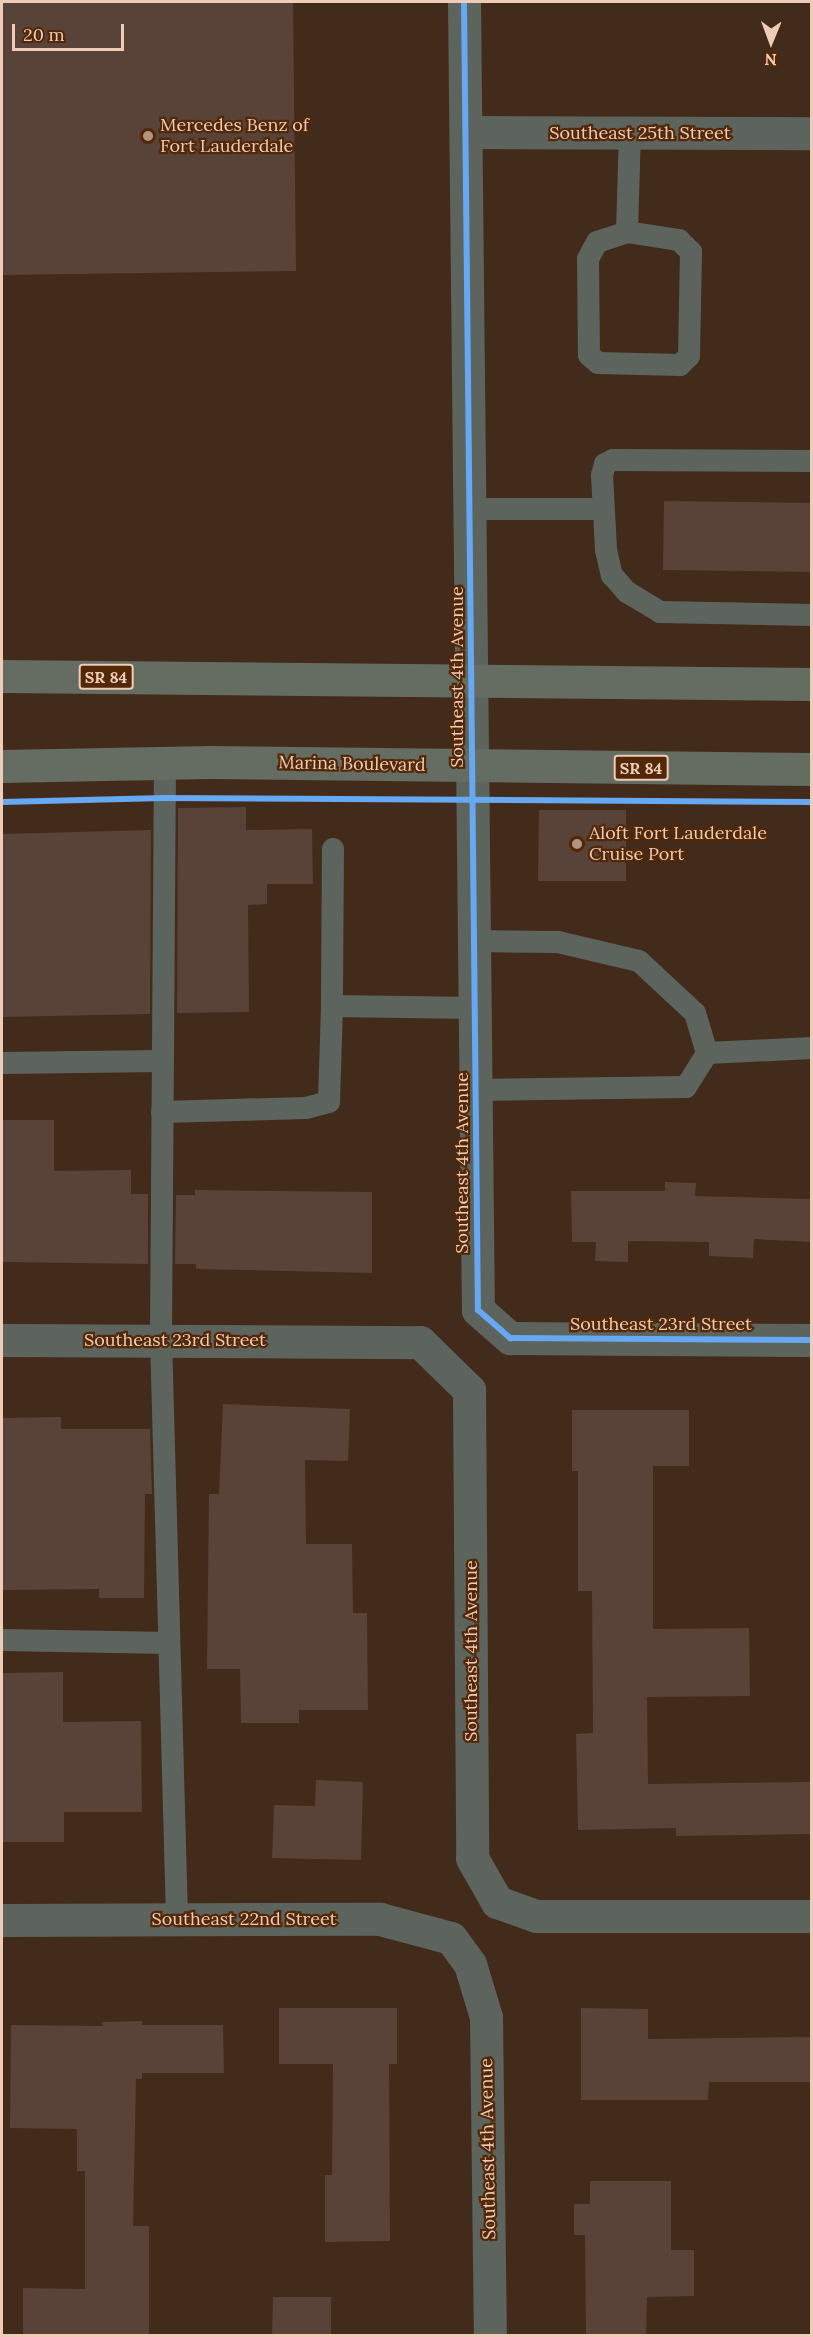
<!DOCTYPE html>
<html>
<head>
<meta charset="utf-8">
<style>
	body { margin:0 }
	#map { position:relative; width:813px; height:2337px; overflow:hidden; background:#422b1a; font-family:Lora,serif }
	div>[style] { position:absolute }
	.building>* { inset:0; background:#594238 }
	.service>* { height:22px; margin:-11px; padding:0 11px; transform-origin:11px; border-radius:11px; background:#5d645e }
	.minor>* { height:33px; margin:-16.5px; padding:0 16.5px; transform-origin:16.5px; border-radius:16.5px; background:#5d645e }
	.primary>* { height:33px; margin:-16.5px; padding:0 16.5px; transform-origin:16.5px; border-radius:16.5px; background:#656c62 }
	.cycleway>* { height:6px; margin:-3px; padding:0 3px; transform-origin:3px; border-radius:3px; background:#66a8f1 }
	.dots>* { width:16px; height:16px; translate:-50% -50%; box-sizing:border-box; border:3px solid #532809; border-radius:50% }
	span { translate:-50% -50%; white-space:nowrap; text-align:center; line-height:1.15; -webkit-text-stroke:4.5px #532809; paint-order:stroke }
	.shield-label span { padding:2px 4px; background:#532809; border:2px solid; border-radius:4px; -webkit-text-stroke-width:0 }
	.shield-label { font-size:16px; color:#efccb8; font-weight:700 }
	.poi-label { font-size:18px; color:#efccb8 }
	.left { translate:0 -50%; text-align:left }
	.street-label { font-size:18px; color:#efccb8 }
	.frame { position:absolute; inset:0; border:3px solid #efccb8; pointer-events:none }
	.north { position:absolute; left:741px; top:12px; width:60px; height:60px; -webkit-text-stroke:4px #532809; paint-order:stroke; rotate:181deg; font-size:16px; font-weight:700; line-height:24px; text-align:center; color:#efccb8 }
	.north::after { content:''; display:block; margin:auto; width:21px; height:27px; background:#efccb8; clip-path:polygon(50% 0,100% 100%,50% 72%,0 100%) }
	.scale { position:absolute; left:12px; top:24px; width:112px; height:27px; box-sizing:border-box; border:3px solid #efccb8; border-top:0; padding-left:8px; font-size:18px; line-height:21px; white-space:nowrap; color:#efccb8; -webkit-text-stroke:4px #532809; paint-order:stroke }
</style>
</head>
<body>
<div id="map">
	<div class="building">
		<i style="clip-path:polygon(2px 2px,293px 2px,296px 271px,2px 275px)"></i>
		<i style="clip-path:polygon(664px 501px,812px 503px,812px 572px,663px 570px)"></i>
		<i style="clip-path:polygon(246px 807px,246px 830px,312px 829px,313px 884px,267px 884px,267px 904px,248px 905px,249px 1012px,177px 1013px,178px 808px)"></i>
		<i style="clip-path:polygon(539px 810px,626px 810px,626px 881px,538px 881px)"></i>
		<i style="clip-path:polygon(151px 830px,150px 1014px,2px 1017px,2px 834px)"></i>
		<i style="clip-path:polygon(2px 1120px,54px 1120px,54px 1171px,131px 1170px,131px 1194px,148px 1194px,148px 1264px,2px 1262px)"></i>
		<i style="clip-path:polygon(665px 1182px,696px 1183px,695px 1196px,812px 1199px,812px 1242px,754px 1239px,753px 1258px,709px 1256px,709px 1242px,628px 1241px,628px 1262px,595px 1261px,596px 1242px,572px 1242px,571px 1191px,665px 1191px)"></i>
		<i style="clip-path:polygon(195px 1190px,372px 1192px,372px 1273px,196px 1269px,196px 1264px,175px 1264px,176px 1195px,195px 1195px)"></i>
		<i style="clip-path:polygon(223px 1404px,350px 1409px,348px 1461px,305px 1460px,306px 1544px,352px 1544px,353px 1613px,367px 1613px,368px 1710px,299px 1710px,299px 1723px,241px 1723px,240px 1669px,207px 1669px,209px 1494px,219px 1494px)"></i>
		<i style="clip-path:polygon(572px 1410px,689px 1410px,689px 1466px,653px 1466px,653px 1629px,749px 1628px,750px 1696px,647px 1697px,648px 1784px,812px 1782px,812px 1834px,676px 1836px,676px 1828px,578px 1830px,576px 1734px,593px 1733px,592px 1591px,578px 1591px,578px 1471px,572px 1471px)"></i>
		<i style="clip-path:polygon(61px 1417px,61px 1429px,150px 1429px,152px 1494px,145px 1494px,144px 1598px,99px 1598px,99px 1589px,2px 1590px,2px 1418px)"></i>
		<i style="clip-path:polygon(63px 1672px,63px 1722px,141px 1721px,142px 1812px,64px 1812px,64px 1842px,2px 1842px,2px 1673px)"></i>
		<i style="clip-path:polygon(316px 1780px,363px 1782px,361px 1860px,272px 1858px,274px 1805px,315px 1806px)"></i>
		<i style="clip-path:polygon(279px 2008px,397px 2008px,397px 2064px,389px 2064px,390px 2241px,325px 2242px,325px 2175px,332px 2175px,333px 2064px,279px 2064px)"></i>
		<i style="clip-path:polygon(581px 2008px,648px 2009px,648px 2039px,812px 2037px,812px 2082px,709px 2082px,708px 2100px,581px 2100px)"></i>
		<i style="clip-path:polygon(142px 2021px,142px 2025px,223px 2025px,224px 2073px,142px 2073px,142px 2079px,136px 2079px,133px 2226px,149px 2226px,149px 2336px,23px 2336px,23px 2288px,85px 2289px,85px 2171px,77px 2171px,77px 2129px,10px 2128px,11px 2025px,103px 2026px,102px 2022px)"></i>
		<i style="clip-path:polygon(590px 2181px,671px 2181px,671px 2250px,694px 2250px,694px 2296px,647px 2297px,646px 2336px,586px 2336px,585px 2235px,574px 2235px,574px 2204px,590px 2204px)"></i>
		<i style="clip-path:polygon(273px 2297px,331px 2297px,331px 2336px,272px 2336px)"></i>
	</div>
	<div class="service">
		<i style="left:627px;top:232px;width:53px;rotate:8.7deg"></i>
		<i style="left:679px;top:240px;width:17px;rotate:45deg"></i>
		<i style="left:691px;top:252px;width:104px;rotate:91.1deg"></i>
		<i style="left:689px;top:356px;width:13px;rotate:135deg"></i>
		<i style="left:680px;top:365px;width:82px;rotate:-178.6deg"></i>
		<i style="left:598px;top:363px;width:12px;rotate:-138deg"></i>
		<i style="left:589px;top:355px;width:96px;rotate:-90.6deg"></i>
		<i style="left:588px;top:259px;width:19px;rotate:-62deg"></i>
		<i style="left:597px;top:242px;width:32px;rotate:-18deg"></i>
		<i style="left:627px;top:232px;width:99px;rotate:-88.3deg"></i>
		<i style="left:812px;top:461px;width:199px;rotate:-179.7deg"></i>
		<i style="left:613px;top:460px;width:9px;rotate:153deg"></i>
		<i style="left:605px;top:464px;width:11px;rotate:105deg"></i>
		<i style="left:602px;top:475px;width:75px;rotate:86.9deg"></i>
		<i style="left:606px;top:550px;width:26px;rotate:77deg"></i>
		<i style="left:612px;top:575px;width:23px;rotate:49deg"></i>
		<i style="left:627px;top:592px;width:39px;rotate:31deg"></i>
		<i style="left:660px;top:612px;width:152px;rotate:1.1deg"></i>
		<i style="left:471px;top:509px;width:132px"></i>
		<i style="left:165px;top:762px;width:576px;rotate:90.4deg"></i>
		<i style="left:161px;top:1338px;width:581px;rotate:88.42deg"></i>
		<i style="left:333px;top:849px;width:157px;rotate:90.4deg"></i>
		<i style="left:332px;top:1006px;width:144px;rotate:0.8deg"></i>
		<i style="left:475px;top:941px;width:83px;rotate:0.7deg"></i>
		<i style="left:558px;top:942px;width:83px;rotate:13.2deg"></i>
		<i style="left:639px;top:961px;width:76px;rotate:42.9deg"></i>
		<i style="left:695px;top:1013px;width:42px;rotate:73.3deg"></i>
		<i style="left:2px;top:1063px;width:159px;rotate:-0.7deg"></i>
		<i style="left:476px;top:1090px;width:210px;rotate:-0.8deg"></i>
		<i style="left:686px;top:1087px;width:40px;rotate:-58deg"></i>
		<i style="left:707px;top:1053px;width:105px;rotate:-2.7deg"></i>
		<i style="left:162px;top:1112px;width:144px;rotate:-1.6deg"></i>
		<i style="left:306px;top:1108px;width:24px;rotate:-15deg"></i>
		<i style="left:329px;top:1102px;width:96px;rotate:-88.2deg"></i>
		<i style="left:2px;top:1640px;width:167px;rotate:1deg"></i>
	</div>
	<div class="minor">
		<i style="left:464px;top:2px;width:1308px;rotate:89.39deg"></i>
		<i style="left:478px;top:1310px;width:43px;rotate:41.2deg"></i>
		<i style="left:510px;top:1338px;width:302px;rotate:0.4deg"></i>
		<i style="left:468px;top:132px;width:344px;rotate:0.2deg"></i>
		<i style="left:2px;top:1340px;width:418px;rotate:0.3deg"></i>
		<i style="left:420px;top:1342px;width:69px;rotate:44.4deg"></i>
		<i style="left:469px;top:1390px;width:468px;rotate:89.6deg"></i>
		<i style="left:472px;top:1858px;width:51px;rotate:60.4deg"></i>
		<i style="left:497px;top:1902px;width:41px;rotate:19.7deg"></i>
		<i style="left:536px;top:1916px;width:276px"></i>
		<i style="left:2px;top:1920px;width:378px;rotate:-0.2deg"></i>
		<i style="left:380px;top:1919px;width:73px;rotate:15deg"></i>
		<i style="left:451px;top:1938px;width:32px;rotate:54deg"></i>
		<i style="left:470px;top:1964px;width:55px;rotate:73.2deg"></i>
		<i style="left:486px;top:2017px;width:319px;rotate:89.3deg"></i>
	</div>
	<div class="primary">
		<i style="left:2px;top:676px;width:810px;rotate:0.57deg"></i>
		<i style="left:2px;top:766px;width:208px;rotate:-1.1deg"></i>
		<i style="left:210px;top:762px;width:602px;rotate:0.67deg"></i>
	</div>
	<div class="cycleway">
		<i style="left:464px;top:2px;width:1308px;rotate:89.39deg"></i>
		<i style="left:478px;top:1310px;width:43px;rotate:41.2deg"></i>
		<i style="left:510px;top:1338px;width:302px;rotate:0.4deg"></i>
		<i style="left:2px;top:802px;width:162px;rotate:-1.4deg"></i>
		<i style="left:164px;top:798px;width:648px;rotate:0.35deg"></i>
	</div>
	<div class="dots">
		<i style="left:148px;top:136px;background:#b29481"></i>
		<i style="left:577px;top:844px;background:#b29481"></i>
	</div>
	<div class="shield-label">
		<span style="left:106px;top:677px">SR 84</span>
		<span style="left:641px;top:768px">SR 84</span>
	</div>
	<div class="poi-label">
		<span class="left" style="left:160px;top:136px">Mercedes Benz of<br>Fort Lauderdale</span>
		<span class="left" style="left:589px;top:844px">Aloft Fort Lauderdale<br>Cruise Port</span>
	</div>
	<div class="street-label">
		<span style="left:640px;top:133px">Southeast 25th Street</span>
		<span style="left:457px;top:677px;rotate:-90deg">Southeast 4th Avenue</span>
		<span style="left:352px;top:764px;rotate:1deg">Marina Boulevard</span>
		<span style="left:462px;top:1163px;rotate:-90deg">Southeast 4th Avenue</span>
		<span style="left:661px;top:1324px">Southeast 23rd Street</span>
		<span style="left:175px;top:1340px">Southeast 23rd Street</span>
		<span style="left:471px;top:1651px;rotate:-90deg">Southeast 4th Avenue</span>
		<span style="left:244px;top:1919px">Southeast 22nd Street</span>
		<span style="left:488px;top:2149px;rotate:-91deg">Southeast 4th Avenue</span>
	</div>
	<div class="frame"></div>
	<div class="north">N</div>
	<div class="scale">20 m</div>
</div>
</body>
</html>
